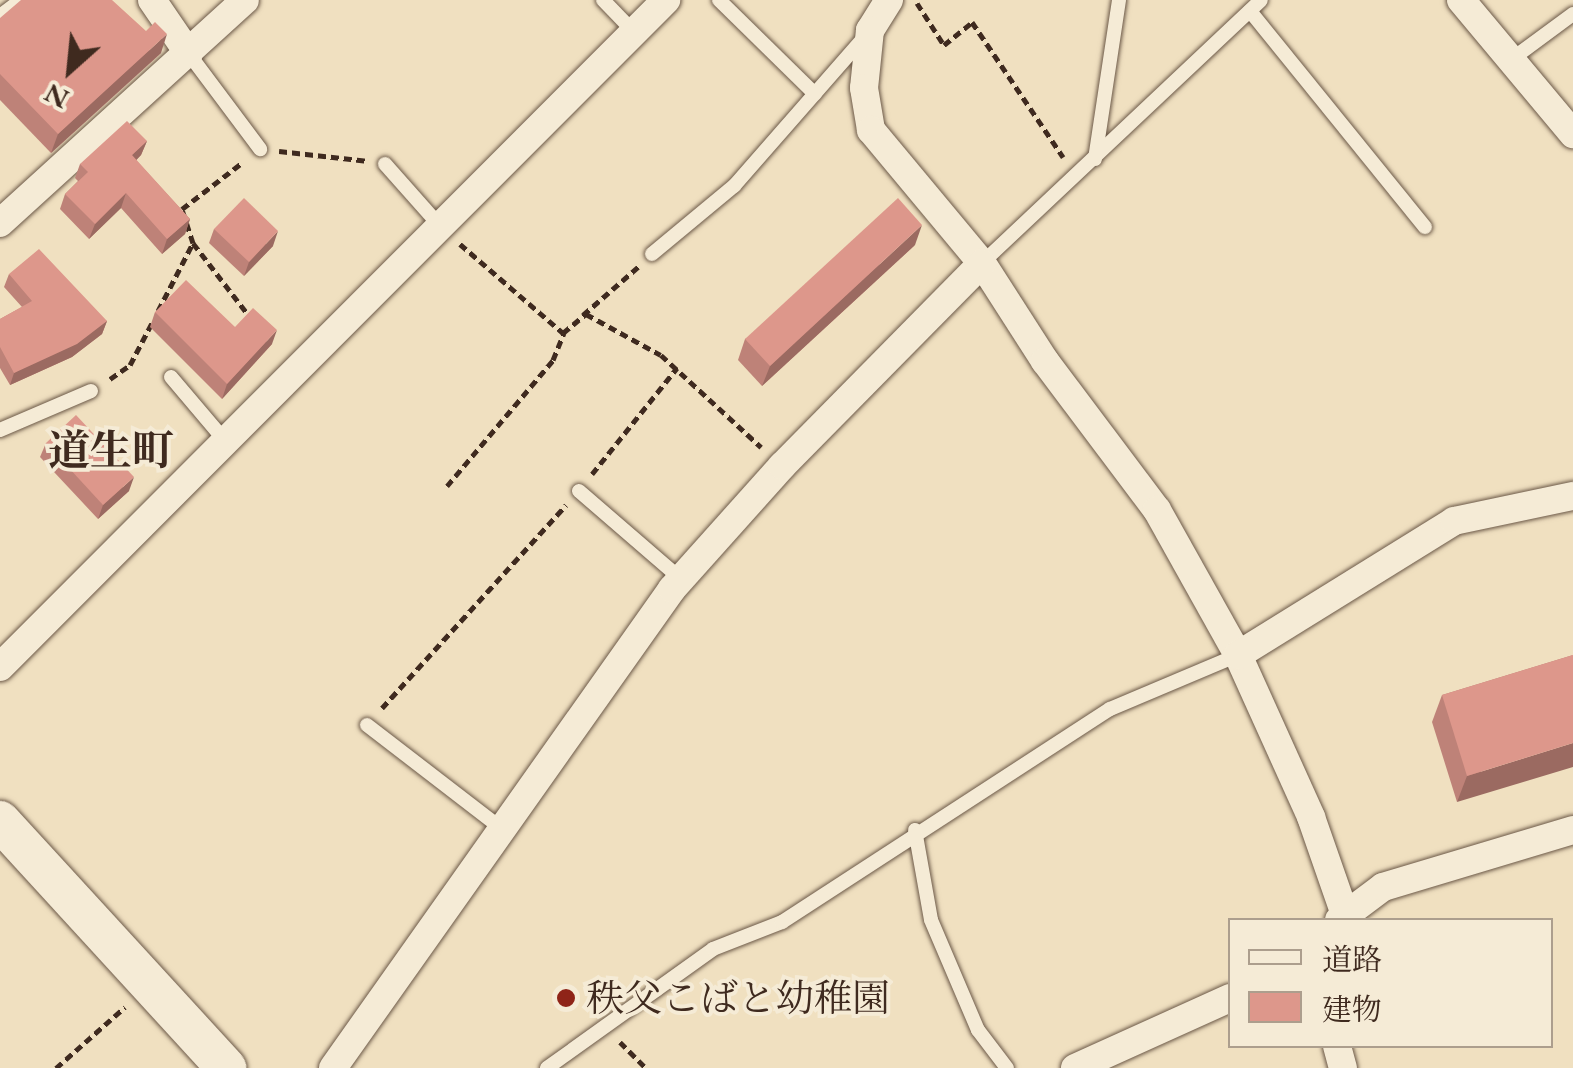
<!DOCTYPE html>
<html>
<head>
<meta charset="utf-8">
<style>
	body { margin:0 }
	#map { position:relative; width:1573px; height:1068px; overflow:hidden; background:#f0e0c0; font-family:"EB Garamond","Noto Serif JP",serif }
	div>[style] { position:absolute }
	.path>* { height:5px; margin-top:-2.5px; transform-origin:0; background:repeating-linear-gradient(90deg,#3f2a1f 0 8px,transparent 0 13px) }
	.roads { filter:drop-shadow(0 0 2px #6b5847) drop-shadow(0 0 2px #6b5847) }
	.lane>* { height:14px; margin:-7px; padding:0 7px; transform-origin:7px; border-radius:7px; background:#f5ebd6 }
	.street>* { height:28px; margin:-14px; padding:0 14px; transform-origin:14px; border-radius:14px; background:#f5ebd6 }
	.secondary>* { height:40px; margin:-20px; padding:0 20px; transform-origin:20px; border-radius:20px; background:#f5ebd6 }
	.wall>* { inset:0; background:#be8278 }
	.shaded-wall>* { inset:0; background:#9b6a61 }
	.building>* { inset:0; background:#dd978b }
	.dots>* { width:28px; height:28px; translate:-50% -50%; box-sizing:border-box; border:5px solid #f5ebd6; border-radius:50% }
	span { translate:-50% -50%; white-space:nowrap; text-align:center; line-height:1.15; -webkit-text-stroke:8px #f5ebd6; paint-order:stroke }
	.poi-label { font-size:38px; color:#3f2a1f }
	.left { translate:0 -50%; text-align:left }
	.quarter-label { font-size:42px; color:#3f2a1f; font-weight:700 }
	.legend { position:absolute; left:1228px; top:918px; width:325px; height:130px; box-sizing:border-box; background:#f5ebd6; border:2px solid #ac9e8d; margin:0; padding:12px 18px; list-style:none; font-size:30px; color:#3f2a1f }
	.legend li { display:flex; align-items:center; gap:20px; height:50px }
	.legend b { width:50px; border:2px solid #ac9e8d }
	.north { position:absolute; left:20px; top:20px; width:100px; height:100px; -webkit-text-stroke:8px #f5ebd6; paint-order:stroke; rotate:207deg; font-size:28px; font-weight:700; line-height:40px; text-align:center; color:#3f2a1f }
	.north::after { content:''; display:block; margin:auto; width:35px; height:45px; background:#3f2a1f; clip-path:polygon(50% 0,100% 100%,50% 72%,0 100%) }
</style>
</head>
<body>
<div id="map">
	<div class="path">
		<i style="left:917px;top:3px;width:50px;rotate:57.3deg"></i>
		<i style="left:944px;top:45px;width:36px;rotate:-39deg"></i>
		<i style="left:972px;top:22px;width:163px;rotate:56deg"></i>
		<i style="left:279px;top:151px;width:90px;rotate:6.4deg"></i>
		<i style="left:193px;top:243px;width:93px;rotate:52.4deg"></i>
		<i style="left:460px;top:244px;width:136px;rotate:40.8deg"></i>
		<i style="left:563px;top:333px;width:30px;rotate:-40deg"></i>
		<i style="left:586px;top:314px;width:85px;rotate:28.7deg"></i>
		<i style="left:661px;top:355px;width:136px;rotate:42.6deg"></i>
		<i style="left:158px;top:311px;width:76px;rotate:-62.8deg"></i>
		<i style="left:193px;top:243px;width:36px;rotate:-108deg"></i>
		<i style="left:182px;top:209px;width:77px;rotate:-37.6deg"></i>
		<i style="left:583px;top:315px;width:74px;rotate:-41.2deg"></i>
		<i style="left:110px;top:379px;width:24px;rotate:-35deg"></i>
		<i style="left:130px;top:365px;width:50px;rotate:-62.4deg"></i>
		<i style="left:592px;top:474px;width:136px;rotate:-51.3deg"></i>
		<i style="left:447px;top:486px;width:165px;rotate:-49.9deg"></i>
		<i style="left:553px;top:360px;width:29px;rotate:-68deg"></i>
		<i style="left:382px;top:708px;width:274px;rotate:-47.8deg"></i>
		<i style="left:620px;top:1042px;width:37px;rotate:45deg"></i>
		<i style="left:56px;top:1068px;width:92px;rotate:-41.5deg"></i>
	</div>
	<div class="roads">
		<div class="lane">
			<i style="left:603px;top:0;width:45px;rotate:45.9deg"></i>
			<i style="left:719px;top:0;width:134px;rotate:44.4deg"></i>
			<i style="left:1250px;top:11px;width:278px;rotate:51deg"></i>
			<i style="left:0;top:16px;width:26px;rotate:-37deg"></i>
			<i style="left:189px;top:54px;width:119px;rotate:53.2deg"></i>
			<i style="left:1512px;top:59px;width:76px;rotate:-36.4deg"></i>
			<i style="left:1095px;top:159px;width:161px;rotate:-81.4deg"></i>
			<i style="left:385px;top:164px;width:84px;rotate:48.4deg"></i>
			<i style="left:652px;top:254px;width:107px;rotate:-39.7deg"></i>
			<i style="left:734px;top:186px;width:202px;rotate:-48.8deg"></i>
			<i style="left:982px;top:263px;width:383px;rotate:-43.3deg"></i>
			<i style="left:171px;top:377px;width:87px;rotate:49.7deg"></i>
			<i style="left:0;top:430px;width:99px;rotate:-23.2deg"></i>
			<i style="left:579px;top:491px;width:135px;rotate:40.8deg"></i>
			<i style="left:367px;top:725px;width:170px;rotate:37.6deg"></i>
			<i style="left:915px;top:830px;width:91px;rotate:79.9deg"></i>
			<i style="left:931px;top:920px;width:120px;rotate:66.9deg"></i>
			<i style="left:978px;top:1030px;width:48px;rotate:52.7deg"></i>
			<i style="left:547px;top:1068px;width:204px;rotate:-35.6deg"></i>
			<i style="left:713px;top:949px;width:74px;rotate:-21.4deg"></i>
			<i style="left:782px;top:922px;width:391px;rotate:-33deg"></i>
			<i style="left:1110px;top:709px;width:139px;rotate:-22.9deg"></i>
		</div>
		<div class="street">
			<i style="left:152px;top:0;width:65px;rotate:55.6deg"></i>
			<i style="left:889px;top:0;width:36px;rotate:122deg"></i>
			<i style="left:870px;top:30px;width:58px;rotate:95.9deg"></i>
			<i style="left:864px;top:88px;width:43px;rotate:80.5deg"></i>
			<i style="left:871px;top:130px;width:173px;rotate:50.2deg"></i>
			<i style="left:982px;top:263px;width:117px;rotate:57.3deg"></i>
			<i style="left:1045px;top:361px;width:186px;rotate:53.1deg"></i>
			<i style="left:1157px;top:510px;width:166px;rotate:60.8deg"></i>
			<i style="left:1238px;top:655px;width:178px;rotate:65.7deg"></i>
			<i style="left:1311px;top:817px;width:101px;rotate:70.8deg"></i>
			<i style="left:1461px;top:0;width:175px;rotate:50.1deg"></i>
			<i style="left:0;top:223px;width:331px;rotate:-42.3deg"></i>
			<i style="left:1238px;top:655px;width:254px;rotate:-31.8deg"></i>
			<i style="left:1454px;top:521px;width:122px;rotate:-11.9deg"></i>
			<i style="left:0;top:667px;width:943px;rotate:-45.04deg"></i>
			<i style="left:1339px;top:920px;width:55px;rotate:-36.9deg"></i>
			<i style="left:1383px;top:887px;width:198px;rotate:-16.7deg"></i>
			<i style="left:1337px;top:1046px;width:23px;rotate:75deg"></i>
			<i style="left:333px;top:1068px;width:587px;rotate:-54.71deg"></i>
			<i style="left:672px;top:589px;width:165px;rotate:-48.2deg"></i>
			<i style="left:782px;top:466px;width:285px;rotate:-45.4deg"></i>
			<i style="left:1075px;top:1068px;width:170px;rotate:-24.3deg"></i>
		</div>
		<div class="secondary">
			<i style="left:0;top:821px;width:335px;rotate:47.5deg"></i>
		</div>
	</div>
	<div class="wall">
		<i style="clip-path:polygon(0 18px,161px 53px,51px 153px,0 100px)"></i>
		<i style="clip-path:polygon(147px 141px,141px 155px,136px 160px,190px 219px,185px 234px,162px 254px,121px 208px,89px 239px,60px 209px,65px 194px,78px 181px,75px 178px,80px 164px)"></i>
		<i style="clip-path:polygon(214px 229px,273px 246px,244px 276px,209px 243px)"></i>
		<i style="clip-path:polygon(915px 245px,762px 386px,738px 360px,745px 339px)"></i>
		<i style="clip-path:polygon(9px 274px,107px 321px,102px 334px,72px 357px,10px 385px,0 368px,0 319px,22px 307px,4px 287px)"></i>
		<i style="clip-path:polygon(155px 312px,235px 327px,272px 344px,222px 399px,150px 327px)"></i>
		<i style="clip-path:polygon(46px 443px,129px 491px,98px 519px,40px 457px)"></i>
		<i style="clip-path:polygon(1573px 655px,1457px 802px,1432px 722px,1442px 695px)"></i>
	</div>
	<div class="shaded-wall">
		<i style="clip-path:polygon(167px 34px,161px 53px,51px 153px,58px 134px)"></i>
		<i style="clip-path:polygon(147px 141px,141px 155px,127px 170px,132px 155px)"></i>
		<i style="clip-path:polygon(126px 193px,121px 208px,89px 239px,95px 224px)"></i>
		<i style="clip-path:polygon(190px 219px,185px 234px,162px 254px,167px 239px)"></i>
		<i style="clip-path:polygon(922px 225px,915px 245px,762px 386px,770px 366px)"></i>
		<i style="clip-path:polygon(278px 231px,273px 246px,244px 276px,249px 262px)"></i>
		<i style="clip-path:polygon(107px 321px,102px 334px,72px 357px,10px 385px,14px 373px)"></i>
		<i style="clip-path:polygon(277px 330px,272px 344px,222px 399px,227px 384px)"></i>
		<i style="clip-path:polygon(134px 477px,129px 491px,98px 519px,103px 505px)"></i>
		<i style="clip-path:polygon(1573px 743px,1573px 767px,1457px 802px,1467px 776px)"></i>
	</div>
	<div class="building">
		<i style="clip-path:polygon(21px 0,112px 0,146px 31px,155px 22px,167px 34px,58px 134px,0 74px,0 18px)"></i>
		<i style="clip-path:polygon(127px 121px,147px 141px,132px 155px,190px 219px,167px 239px,126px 193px,95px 224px,65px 194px,88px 172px,80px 164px)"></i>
		<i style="clip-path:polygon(244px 198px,278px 231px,249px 262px,214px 229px)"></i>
		<i style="clip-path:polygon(898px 198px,922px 225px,770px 366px,745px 339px)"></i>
		<i style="clip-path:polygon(39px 249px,107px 321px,77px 344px,14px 373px,0 347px,0 319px,32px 301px,9px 274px)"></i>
		<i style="clip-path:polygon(186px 280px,235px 327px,253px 308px,277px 330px,227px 384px,155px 312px)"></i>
		<i style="clip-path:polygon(76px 415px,134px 477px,103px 505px,46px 443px)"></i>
		<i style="clip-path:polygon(1573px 655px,1573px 743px,1467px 776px,1442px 695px)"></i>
	</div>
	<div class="dots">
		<i style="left:566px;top:998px;background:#8f2418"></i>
	</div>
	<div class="poi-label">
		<span class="left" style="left:586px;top:998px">秩父こばと幼稚園</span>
	</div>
	<div class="quarter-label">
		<span style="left:111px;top:451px">道生町</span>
	</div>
	<ul class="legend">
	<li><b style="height:12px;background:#f5ebd6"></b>道路</li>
	<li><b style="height:28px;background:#dd978b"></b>建物</li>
	</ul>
	<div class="north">N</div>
</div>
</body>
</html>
